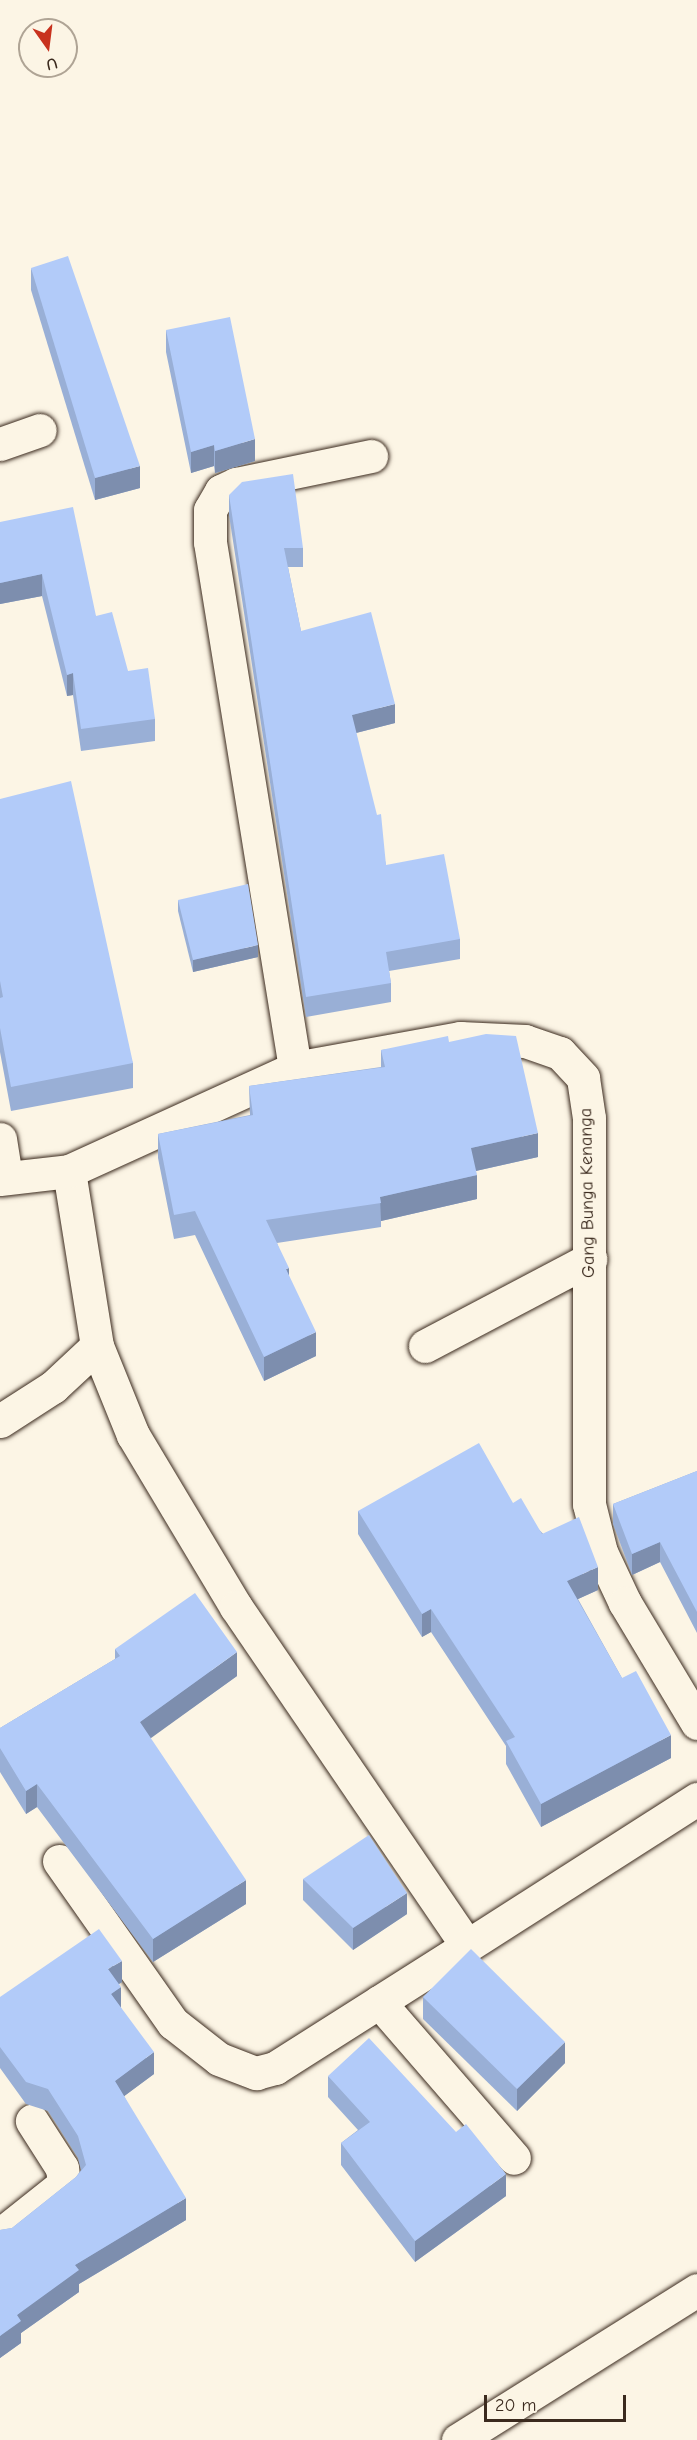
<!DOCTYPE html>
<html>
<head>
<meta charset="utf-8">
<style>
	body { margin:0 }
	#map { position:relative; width:697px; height:2440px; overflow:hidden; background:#fcf5e5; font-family:"Comic Neue",sans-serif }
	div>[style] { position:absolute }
	.roads { filter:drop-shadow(0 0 2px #3b2a1e) drop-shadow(0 0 2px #3b2a1e) }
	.minor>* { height:33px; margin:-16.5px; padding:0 16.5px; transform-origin:16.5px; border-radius:16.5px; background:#fcf5e5 }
	.wall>* { inset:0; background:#99afd6 }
	.shaded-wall>* { inset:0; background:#7d8eae }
	.building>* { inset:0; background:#b2cbf9 }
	span { translate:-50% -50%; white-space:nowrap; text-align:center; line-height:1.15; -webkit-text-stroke:4.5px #fcf5e5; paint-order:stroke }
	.street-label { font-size:18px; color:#3b2a1e }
	.north { position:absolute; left:18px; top:18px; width:60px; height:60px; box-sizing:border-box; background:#fcf5e5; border:2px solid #afa495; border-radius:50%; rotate:166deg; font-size:16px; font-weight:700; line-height:24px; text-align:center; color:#3b2a1e }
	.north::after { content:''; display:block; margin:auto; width:21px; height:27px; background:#c8321e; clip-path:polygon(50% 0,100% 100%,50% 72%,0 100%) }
	.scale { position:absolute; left:484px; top:2395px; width:142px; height:27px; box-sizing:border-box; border:3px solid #3b2a1e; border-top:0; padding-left:8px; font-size:18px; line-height:21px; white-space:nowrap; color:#3b2a1e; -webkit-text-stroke:4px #fcf5e5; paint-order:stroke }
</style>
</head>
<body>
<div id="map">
	<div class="roads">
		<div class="minor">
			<i style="left:0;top:444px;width:42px;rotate:-19.3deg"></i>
			<i style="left:295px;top:1068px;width:533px;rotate:-99.18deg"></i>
			<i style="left:210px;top:542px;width:32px;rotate:-90deg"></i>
			<i style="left:210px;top:510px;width:22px;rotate:-60deg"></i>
			<i style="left:221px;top:491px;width:17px;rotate:-25deg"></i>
			<i style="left:236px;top:484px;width:138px;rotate:-11.7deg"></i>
			<i style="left:0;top:1139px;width:39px;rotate:81deg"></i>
			<i style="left:69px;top:1171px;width:177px;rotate:80.9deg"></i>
			<i style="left:97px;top:1346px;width:96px;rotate:68deg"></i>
			<i style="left:133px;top:1435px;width:200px;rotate:59.1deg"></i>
			<i style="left:236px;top:1607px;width:410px;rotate:55.7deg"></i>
			<i style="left:467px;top:1946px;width:273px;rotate:-32.6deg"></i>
			<i style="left:0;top:1179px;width:69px;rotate:-6.6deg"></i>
			<i style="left:69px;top:1171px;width:248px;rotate:-24.5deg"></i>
			<i style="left:295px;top:1068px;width:168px;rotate:-10.3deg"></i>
			<i style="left:460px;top:1038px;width:65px;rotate:2.6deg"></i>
			<i style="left:525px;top:1041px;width:37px;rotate:19deg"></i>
			<i style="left:560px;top:1053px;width:34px;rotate:47deg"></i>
			<i style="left:583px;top:1078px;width:40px;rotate:81.5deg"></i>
			<i style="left:589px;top:1118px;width:386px;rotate:90deg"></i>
			<i style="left:589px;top:1504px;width:49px;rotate:76deg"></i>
			<i style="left:601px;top:1552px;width:56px;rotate:64.8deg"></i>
			<i style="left:625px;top:1603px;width:140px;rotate:59deg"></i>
			<i style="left:425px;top:1346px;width:187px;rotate:-27.8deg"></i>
			<i style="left:0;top:1421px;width:63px;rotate:-32.7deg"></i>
			<i style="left:53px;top:1387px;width:60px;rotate:-43deg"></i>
			<i style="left:59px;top:1861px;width:198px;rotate:54.9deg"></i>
			<i style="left:173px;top:2023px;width:58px;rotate:38deg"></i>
			<i style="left:219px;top:2059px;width:40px;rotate:21deg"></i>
			<i style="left:256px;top:2073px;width:20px;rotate:-15deg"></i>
			<i style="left:275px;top:2068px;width:227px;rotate:-32.4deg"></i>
			<i style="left:379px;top:2002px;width:206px;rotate:49.1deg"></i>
			<i style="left:0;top:2235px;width:82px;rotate:-38.6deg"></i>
			<i style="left:64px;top:2184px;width:16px;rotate:-97deg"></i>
			<i style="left:62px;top:2168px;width:56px;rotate:-122.6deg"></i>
			<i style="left:458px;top:2440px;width:282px;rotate:-32.1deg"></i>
		</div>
	</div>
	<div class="wall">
		<i style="clip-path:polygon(31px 268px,140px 488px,95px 500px,31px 290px)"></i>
		<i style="clip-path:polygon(166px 330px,255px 461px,215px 473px,214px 466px,191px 473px,166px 352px)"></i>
		<i style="clip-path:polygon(229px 495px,303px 548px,303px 567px,288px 567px,301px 631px,395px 723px,356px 733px,386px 865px,460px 939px,460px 959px,389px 971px,391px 983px,391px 1002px,306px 1017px,229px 515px)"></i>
		<i style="clip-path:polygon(0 522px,96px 616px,155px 719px,155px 741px,81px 751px,73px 695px,67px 696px,42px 596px,0 604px)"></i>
		<i style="clip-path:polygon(0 799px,133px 1063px,133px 1088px,11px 1111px,0 1052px)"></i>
		<i style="clip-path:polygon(178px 900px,258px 957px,193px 972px,178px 911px)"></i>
		<i style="clip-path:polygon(449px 1042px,538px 1157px,476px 1171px,477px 1199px,381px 1221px,381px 1227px,277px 1243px,316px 1356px,264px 1381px,195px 1235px,174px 1239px,158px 1158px,158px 1134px,250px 1115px,249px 1086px,381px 1067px,381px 1050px)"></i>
		<i style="clip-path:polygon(697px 1471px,697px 1633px,660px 1562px,632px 1575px,613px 1524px,613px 1504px)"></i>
		<i style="clip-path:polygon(513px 1503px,598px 1590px,578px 1599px,622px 1678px,671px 1758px,541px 1827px,506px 1764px,506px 1746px,431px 1632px,422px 1637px,358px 1534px,358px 1511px)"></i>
		<i style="clip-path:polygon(115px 1649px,237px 1676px,150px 1738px,246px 1904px,153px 1962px,37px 1807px,26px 1814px,0 1772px,0 1728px,115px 1659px)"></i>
		<i style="clip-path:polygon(303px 1879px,407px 1914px,353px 1950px,303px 1900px)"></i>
		<i style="clip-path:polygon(122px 1982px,119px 1984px,121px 2008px,154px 2074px,124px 2096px,186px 2220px,79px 2284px,79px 2292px,21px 2333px,21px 2343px,0 2358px,0 2230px,12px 2228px,76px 2177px,81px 2170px,78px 2158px,48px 2111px,26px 2104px,0 2068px,0 1997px)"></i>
		<i style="clip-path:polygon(423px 1997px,565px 2063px,517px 2111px,423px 2019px)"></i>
		<i style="clip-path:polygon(328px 2076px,506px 2196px,415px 2262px,341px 2165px,341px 2143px,358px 2130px,328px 2097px)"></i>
	</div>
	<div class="shaded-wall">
		<i style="clip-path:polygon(255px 439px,255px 461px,215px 473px,215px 451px)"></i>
		<i style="clip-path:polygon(214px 445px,214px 466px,191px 473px,191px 452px)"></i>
		<i style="clip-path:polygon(140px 466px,140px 488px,95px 500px,95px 478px)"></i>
		<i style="clip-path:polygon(42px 574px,42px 596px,0 604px,0 583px)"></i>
		<i style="clip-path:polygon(73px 673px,73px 695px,67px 696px,67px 675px)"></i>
		<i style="clip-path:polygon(395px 704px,395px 723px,352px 734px,352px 715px)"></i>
		<i style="clip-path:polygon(258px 945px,258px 957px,193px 972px,193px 960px)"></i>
		<i style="clip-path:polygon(538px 1133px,538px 1157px,471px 1172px,471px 1148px)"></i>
		<i style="clip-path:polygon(477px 1175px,477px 1199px,381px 1221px,380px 1197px)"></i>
		<i style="clip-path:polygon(289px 1268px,289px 1291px,286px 1269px)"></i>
		<i style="clip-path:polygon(316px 1332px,316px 1356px,264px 1381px,264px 1357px)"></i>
		<i style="clip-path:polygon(660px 1542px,660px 1562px,632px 1575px,632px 1554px)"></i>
		<i style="clip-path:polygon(598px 1567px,598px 1590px,567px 1604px,567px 1581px)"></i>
		<i style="clip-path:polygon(431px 1609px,431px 1632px,422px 1637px,422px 1614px)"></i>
		<i style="clip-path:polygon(237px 1652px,237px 1676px,140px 1746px,140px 1722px)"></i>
		<i style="clip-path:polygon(671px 1735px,671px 1758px,541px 1827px,541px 1804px)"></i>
		<i style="clip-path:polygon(37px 1784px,37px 1807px,26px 1814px,26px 1791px)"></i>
		<i style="clip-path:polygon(246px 1880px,246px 1904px,153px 1962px,153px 1939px)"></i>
		<i style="clip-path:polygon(407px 1893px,407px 1914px,353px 1950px,353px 1928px)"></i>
		<i style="clip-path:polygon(122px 1961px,122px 1982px,108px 1991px,108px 1969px)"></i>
		<i style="clip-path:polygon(121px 1987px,121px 2008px,111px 1994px)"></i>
		<i style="clip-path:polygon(565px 2042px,565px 2063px,517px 2111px,517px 2089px)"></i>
		<i style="clip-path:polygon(154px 2052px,154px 2074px,115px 2103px,115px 2081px)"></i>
		<i style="clip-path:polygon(506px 2174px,506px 2196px,415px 2262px,415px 2241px)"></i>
		<i style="clip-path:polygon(186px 2198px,186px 2220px,79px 2284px,79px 2292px,21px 2333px,21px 2343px,0 2358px,0 2336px,17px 2315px,75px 2265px)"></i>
	</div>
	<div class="building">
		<i style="clip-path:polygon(68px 256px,140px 466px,95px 478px,31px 268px)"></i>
		<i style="clip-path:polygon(230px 317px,255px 439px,215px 451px,214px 445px,191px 452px,166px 330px)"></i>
		<i style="clip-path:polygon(293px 474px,303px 548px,284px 548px,301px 631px,371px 612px,395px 704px,352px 715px,377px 815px,381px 814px,386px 865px,444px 854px,460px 939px,386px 952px,391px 983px,306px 997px,229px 495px,242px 482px)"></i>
		<i style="clip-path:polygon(73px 507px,96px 616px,112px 612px,128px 671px,148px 668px,155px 719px,81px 729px,73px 673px,67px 675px,42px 574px,0 583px,0 522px)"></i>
		<i style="clip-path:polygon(71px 781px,133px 1063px,11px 1087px,0 1028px,0 998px,3px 997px,0 981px,0 799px)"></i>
		<i style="clip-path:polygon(248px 884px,258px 945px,193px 960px,178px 900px)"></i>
		<i style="clip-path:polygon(486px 1034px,516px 1036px,538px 1133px,471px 1148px,477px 1175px,380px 1197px,381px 1203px,266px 1220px,289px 1268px,286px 1269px,316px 1332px,264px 1357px,195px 1211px,174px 1215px,158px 1134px,253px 1115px,249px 1086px,385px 1067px,381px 1050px,448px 1036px,449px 1042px)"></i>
		<i style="clip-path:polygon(479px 1443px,513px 1503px,521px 1498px,542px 1534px,579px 1517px,598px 1567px,567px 1581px,622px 1678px,636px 1671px,671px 1735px,541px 1804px,506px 1741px,515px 1737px,431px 1609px,422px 1614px,358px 1511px)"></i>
		<i style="clip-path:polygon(697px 1471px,697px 1612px,660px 1542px,632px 1554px,613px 1504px)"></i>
		<i style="clip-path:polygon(195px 1593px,237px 1652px,140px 1722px,246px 1880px,153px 1939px,37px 1784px,26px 1791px,0 1748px,0 1728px,120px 1656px,115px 1649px)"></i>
		<i style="clip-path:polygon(369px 1835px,407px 1893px,353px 1928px,303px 1879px)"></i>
		<i style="clip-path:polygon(99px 1929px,122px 1961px,108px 1969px,121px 1987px,111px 1994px,154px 2052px,115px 2081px,186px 2198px,75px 2265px,79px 2270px,17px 2315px,21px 2321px,0 2336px,0 2230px,12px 2228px,76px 2177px,86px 2165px,78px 2136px,48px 2089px,26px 2082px,0 2047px,0 1997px)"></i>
		<i style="clip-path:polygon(471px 1949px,565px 2042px,517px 2089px,423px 1997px)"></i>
		<i style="clip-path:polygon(369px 2038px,456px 2132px,466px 2124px,506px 2174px,415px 2241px,341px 2143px,370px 2122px,328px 2076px)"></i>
	</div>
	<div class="street-label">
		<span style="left:588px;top:1193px;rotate:-91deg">Gang Bunga Kenanga</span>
	</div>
	<div class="north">U</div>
	<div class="scale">20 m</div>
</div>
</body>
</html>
